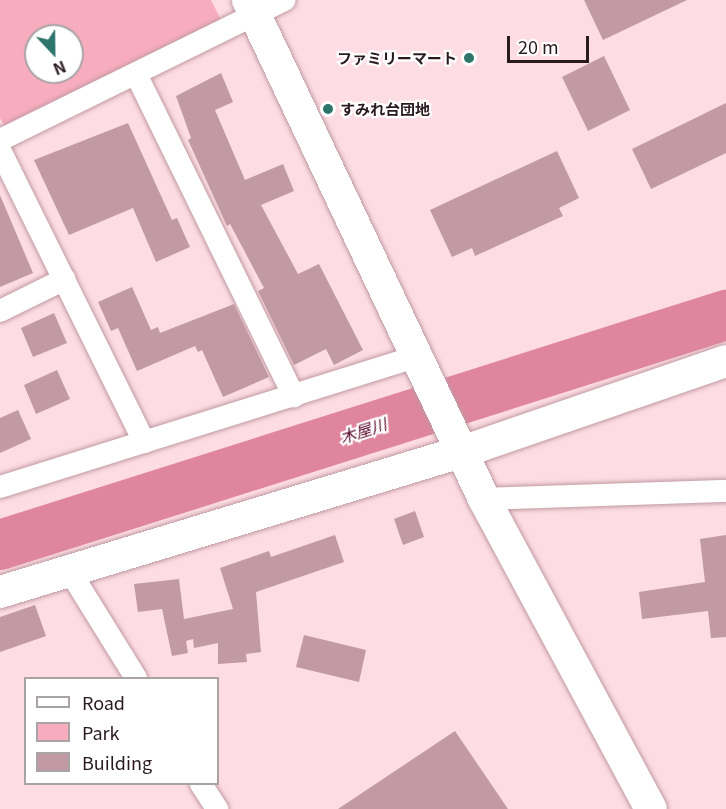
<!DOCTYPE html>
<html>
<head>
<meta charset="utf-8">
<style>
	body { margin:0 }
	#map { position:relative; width:726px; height:809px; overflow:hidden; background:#fddce3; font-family:Georgia,"Noto Sans JP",serif }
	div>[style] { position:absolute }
	.green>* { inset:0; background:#f8adbf }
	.river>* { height:50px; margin:-25px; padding:0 25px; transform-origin:25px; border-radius:25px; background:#df869e }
	.building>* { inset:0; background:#c19aa3 }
	.roads { filter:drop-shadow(0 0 2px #c099a2) drop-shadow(0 0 2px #c099a2) }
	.street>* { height:22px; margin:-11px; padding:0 11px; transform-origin:11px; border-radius:11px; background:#fff }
	.secondary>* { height:32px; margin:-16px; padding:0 16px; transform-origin:16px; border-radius:16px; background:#fff }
	.dots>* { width:16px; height:16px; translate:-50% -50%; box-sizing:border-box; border:3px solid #fff; border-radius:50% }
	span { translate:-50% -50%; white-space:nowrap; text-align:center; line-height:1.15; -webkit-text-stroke:4.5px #fff; paint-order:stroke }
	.poi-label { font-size:15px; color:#291a1e; font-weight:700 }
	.right { translate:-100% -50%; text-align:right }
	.left { translate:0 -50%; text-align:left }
	.water-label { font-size:16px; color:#5d0d2d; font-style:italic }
	.legend { position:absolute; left:24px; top:677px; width:195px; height:108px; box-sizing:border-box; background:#fff; border:2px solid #a9a3a5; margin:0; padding:8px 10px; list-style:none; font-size:18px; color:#291a1e }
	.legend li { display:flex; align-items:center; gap:12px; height:30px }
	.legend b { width:30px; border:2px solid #a9a3a5 }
	.north { position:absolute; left:24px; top:24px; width:60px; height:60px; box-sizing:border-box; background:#fff; border:2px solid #a9a3a5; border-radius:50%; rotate:158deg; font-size:16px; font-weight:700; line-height:24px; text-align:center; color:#291a1e }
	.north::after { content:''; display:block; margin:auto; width:21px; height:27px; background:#2d746a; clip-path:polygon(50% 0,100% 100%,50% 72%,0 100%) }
	.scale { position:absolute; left:507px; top:36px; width:82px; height:27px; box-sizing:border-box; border:3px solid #291a1e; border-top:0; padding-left:8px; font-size:18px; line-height:21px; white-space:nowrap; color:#291a1e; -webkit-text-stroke:4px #fff; paint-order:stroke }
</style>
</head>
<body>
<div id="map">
	<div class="green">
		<i style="clip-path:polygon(evenodd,0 0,211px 0,223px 24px,7px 131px,0 118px,0 0,36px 36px,72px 36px,72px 72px,36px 72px,36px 36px)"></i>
	</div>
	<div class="river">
		<i style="left:0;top:545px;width:762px;rotate:-17.58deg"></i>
	</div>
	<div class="building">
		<i style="clip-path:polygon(584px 0,687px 0,603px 40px)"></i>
		<i style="clip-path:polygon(604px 56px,630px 110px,588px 131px,562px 77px)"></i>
		<i style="clip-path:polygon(221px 73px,233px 102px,215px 110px,245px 180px,283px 164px,294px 191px,261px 205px,298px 274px,319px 264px,363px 350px,334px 365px,326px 349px,294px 365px,258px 291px,264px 288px,230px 224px,227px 226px,188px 140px,191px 138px,176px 96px)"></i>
		<i style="clip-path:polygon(726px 103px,726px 153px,651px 189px,632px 149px)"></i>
		<i style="clip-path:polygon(128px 123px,172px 220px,177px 218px,190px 247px,156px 262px,133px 208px,69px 235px,34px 160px)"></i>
		<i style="clip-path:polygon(557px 151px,579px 198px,559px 208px,563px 216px,475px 256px,472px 248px,452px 257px,430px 210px)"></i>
		<i style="clip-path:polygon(0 195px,33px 273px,0 287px)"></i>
		<i style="clip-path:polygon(132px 287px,151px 330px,158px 327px,160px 333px,234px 304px,269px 377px,223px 397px,202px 350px,198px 352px,195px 346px,137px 371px,118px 328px,111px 331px,98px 302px)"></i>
		<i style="clip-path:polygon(54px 313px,67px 343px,33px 357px,21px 328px)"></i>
		<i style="clip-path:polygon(57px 370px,70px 399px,36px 414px,24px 385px)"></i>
		<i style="clip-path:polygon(18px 410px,31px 439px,0 453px,0 418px)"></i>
		<i style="clip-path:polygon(415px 511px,424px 537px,403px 545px,394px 519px)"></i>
		<i style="clip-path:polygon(335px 535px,344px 562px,256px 592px,261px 652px,246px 654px,247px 662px,218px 664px,218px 643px,194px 648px,193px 639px,186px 641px,188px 653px,172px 656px,162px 609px,138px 612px,134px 584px,179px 579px,184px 619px,233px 609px,220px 568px,269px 551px,271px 557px)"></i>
		<i style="clip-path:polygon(726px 535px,726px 637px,711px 638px,708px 611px,642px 619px,639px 592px,705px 582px,700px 539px)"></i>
		<i style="clip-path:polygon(35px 605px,46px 636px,0 652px,0 617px)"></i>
		<i style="clip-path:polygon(304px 635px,366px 650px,359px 682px,296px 667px)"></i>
		<i style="clip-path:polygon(455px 731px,508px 809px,338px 809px)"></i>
	</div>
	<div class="roads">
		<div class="street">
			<i style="left:136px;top:74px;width:359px;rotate:63.9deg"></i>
			<i style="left:0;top:140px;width:317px;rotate:-26.2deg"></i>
			<i style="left:0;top:150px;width:326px;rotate:63.7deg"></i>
			<i style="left:0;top:311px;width:72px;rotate:-26.2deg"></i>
			<i style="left:0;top:487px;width:439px;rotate:-17.4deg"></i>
			<i style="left:484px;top:499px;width:242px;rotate:-1.9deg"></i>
			<i style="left:69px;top:570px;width:127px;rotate:58.2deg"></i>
			<i style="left:201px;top:784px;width:30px;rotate:57deg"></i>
		</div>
		<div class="secondary">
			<i style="left:248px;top:0;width:552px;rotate:64.69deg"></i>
			<i style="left:484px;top:499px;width:352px;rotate:61.7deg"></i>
			<i style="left:0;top:592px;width:483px;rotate:-16.9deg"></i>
			<i style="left:462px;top:452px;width:279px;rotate:-19deg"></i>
		</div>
	</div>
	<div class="dots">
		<i style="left:469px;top:58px;background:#2d746a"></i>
		<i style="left:328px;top:109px;background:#2d746a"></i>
	</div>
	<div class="poi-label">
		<span class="right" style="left:457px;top:58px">ファミリーマート</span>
		<span class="left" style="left:340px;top:109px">すみれ台団地</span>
	</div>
	<div class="water-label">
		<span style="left:363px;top:430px;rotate:-18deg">木屋川</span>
	</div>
	<ul class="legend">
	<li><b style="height:8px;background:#fff"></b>Road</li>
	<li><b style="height:16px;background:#f8adbf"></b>Park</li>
	<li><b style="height:16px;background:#c19aa3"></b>Building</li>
	</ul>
	<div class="north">N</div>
	<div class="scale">20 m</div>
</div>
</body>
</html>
